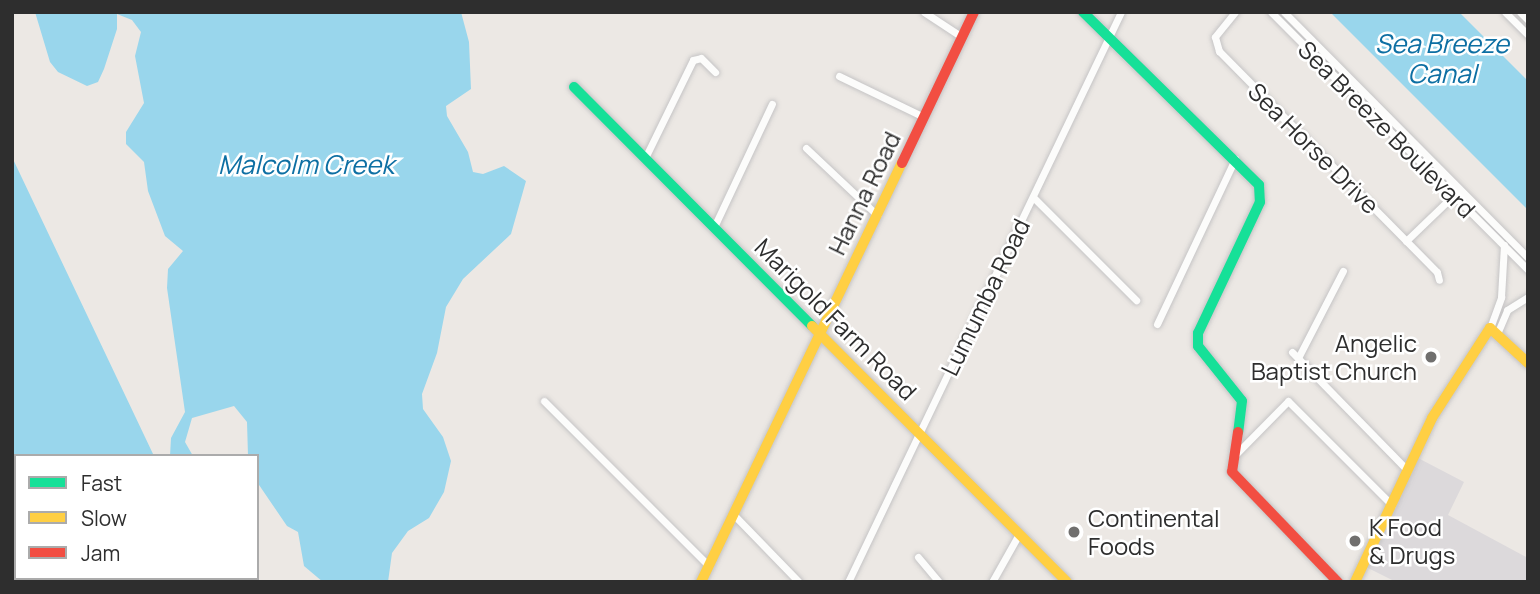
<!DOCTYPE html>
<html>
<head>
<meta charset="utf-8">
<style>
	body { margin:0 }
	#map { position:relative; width:1540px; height:594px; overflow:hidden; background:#ece8e4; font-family:Manrope,sans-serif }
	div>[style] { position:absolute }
	.industrial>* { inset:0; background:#dcd9db }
	.water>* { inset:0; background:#99d6ec }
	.roads { filter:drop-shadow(0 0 2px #c5c4c5) drop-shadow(0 0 2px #c5c4c5) }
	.street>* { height:7px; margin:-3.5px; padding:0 3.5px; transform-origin:3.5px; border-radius:3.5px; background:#fcfcfb }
	.fast>* { height:10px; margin:-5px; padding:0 5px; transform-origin:5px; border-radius:5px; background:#16e098 }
	.slow>* { height:10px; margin:-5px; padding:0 5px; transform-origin:5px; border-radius:5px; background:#ffcf43 }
	.jam>* { height:10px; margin:-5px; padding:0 5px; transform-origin:5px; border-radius:5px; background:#f24e42 }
	.dots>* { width:19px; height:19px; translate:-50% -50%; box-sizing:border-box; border:4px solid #fff; border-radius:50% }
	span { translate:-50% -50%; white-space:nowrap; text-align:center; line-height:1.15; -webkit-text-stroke:5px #fff; paint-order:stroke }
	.street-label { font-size:24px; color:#2e2e2e }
	.poi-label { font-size:24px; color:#2e2e2e }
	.right { translate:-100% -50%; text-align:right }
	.left { translate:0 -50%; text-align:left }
	.water-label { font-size:26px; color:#0d6fa3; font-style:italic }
	.frame { position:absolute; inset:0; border:14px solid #2e2e2e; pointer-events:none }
	.legend { position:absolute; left:14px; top:454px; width:245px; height:126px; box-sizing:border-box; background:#fff; border:2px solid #ababab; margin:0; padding:9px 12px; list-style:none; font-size:21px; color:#2e2e2e }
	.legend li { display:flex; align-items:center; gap:14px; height:35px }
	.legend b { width:35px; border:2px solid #ababab }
</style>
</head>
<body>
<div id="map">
	<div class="industrial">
		<i style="clip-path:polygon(1418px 458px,1464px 482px,1448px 515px,1528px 558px,1528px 582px,1396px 582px,1366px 567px)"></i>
	</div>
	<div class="water">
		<i style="clip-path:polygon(35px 12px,461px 12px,469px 42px,471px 89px,446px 106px,447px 116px,468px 152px,473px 172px,483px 174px,504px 166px,526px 181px,511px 234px,463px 279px,446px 307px,437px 353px,422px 394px,423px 409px,443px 437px,451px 461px,444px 492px,429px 518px,408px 531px,392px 553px,388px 582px,323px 582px,304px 566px,298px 532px,287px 526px,257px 482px,257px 456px,248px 456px,247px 422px,234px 406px,192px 418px,185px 442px,193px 456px,170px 456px,171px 438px,185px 412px,167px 288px,168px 269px,183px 251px,165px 236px,148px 191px,144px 162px,126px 144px,126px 132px,144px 103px,135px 56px,141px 32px,132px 20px,117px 14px,117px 29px,104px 69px,98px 82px,87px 86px,58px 72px,50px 62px)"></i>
		<i style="clip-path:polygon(1330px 12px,1459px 12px,1528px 81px,1528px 210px)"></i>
		<i style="clip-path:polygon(12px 157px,154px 456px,16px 456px,16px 578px,199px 582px,12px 582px)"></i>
	</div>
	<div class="roads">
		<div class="street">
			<i style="left:924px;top:12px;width:45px;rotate:33.3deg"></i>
			<i style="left:1235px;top:12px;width:32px;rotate:129deg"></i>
			<i style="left:1215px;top:37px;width:15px;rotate:74deg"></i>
			<i style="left:1219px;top:51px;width:310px;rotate:45.4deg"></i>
			<i style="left:1437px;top:272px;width:8px;rotate:76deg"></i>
			<i style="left:1271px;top:12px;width:364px;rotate:45.1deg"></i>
			<i style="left:1284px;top:12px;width:346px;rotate:45.2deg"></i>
			<i style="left:1505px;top:12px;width:33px;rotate:45deg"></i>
			<i style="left:1520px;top:12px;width:11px;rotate:45deg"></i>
			<i style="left:839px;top:76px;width:94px;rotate:25.8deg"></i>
			<i style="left:806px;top:148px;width:98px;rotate:43.3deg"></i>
			<i style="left:645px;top:158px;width:109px;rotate:-63.9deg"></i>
			<i style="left:693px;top:60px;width:8px;rotate:-14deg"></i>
			<i style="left:701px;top:58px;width:20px;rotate:45deg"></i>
			<i style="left:1033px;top:197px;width:146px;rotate:45deg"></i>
			<i style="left:714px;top:227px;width:136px;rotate:-64.8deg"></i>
			<i style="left:1406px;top:241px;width:71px;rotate:-43.9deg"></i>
			<i style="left:1157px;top:324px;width:183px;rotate:-64.7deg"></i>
			<i style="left:1490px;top:328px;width:33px;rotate:-70deg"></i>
			<i style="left:1501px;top:297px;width:52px;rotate:-86.7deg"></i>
			<i style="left:1497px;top:334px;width:26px;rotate:-67deg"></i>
			<i style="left:1507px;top:310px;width:25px;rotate:-32deg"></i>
			<i style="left:1292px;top:352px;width:166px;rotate:45.7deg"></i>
			<i style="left:1298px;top:358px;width:98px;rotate:-62.7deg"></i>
			<i style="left:544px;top:401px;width:233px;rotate:45deg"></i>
			<i style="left:1234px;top:456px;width:77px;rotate:-45.5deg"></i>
			<i style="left:1288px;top:401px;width:147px;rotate:45deg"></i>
			<i style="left:733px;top:514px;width:95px;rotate:45.9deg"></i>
			<i style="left:918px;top:557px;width:33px;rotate:50deg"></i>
			<i style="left:848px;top:582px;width:632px;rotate:-64.41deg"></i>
			<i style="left:992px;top:582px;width:55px;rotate:-60.6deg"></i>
		</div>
		<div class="fast">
			<i style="left:1083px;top:12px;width:247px;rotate:44.5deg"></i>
			<i style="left:1259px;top:185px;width:17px;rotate:87deg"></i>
			<i style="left:1260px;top:202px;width:145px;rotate:115.3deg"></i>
			<i style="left:1198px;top:333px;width:13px;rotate:90deg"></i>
			<i style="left:1198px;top:346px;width:70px;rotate:51.3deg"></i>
			<i style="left:1242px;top:401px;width:31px;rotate:97deg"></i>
			<i style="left:574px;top:87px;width:337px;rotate:45.1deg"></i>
		</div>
		<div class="slow">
			<i style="left:812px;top:326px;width:361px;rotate:45.1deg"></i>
			<i style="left:701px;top:582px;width:465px;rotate:-64.4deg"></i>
			<i style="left:1355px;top:582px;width:181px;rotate:-64.8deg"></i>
			<i style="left:1432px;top:418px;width:107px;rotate:-57.2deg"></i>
			<i style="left:1490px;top:328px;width:52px;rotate:42.6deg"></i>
		</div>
		<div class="jam">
			<i style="left:902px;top:163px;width:167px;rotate:-64.5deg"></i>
			<i style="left:1238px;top:432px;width:40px;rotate:98.5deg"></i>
			<i style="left:1232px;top:472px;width:153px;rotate:46.1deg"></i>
		</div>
	</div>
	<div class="dots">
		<i style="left:1431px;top:357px;background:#706f6e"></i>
		<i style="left:1074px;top:532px;background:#706f6e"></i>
		<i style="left:1355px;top:541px;background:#706f6e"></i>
	</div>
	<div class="street-label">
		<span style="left:1387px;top:129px;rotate:45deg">Sea Breeze Boulevard</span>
		<span style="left:1314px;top:148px;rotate:45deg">Sea Horse Drive</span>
		<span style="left:864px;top:193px;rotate:-64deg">Hanna Road</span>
		<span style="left:985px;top:297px;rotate:-64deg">Lumumba Road</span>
		<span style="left:836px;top:319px;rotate:45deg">Marigold Farm Road</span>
	</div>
	<div class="poi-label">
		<span class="right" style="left:1417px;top:357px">Angelic<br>Baptist Church</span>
		<span class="left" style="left:1088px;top:532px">Continental<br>Foods</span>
		<span class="left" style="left:1369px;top:541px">K Food<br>&amp; Drugs</span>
	</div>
	<div class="water-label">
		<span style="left:1442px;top:59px">Sea Breeze<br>Canal</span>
		<span style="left:306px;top:165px">Malcolm Creek</span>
	</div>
	<div class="frame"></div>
	<ul class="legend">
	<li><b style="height:9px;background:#16e098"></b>Fast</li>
	<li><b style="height:9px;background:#ffcf43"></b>Slow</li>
	<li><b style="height:9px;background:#f24e42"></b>Jam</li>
	</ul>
</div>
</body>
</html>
